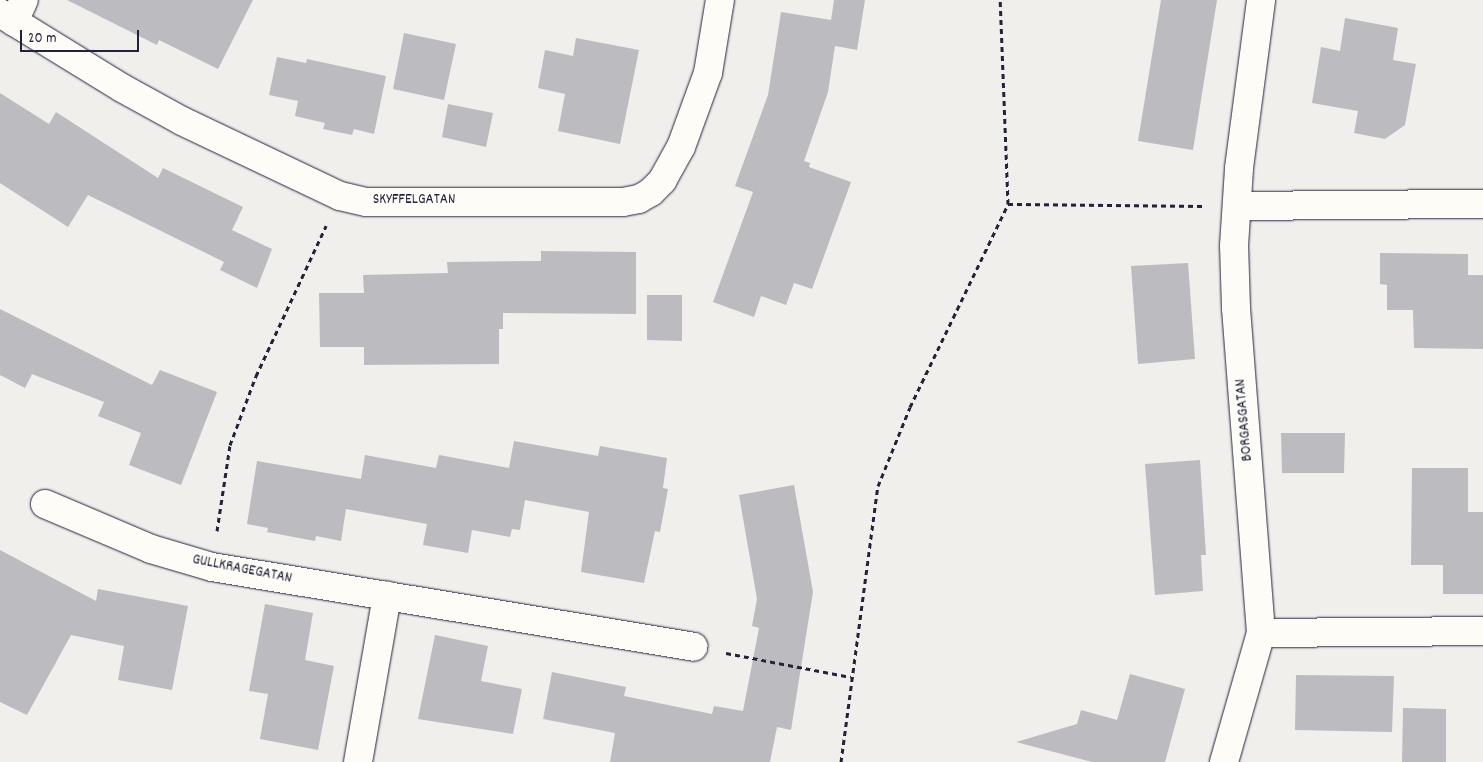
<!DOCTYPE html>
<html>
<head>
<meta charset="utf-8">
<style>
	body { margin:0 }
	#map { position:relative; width:1483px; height:762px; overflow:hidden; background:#f0efec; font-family:Dekko,sans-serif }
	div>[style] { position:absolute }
	.building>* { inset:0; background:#bcbcc0 }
	.path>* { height:3px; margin-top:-1.5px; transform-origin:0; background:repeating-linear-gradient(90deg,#22223b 0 5px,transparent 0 9px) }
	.roads { filter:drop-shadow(0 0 1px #22223b) drop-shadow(0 0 1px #22223b) }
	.street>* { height:28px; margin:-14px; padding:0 14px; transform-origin:14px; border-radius:14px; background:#fdfcf7 }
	span { translate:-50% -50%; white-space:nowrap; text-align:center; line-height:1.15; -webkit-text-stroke:4.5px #fdfcf7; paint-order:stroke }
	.street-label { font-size:15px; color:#22223b }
	.scale { position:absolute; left:20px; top:30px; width:119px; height:22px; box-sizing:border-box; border:2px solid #22223b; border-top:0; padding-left:6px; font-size:15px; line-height:18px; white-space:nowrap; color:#22223b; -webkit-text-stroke:4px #fdfcf7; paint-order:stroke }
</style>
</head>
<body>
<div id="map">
	<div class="building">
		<i style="clip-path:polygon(67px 0,253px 0,218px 69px,159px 40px,157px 45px)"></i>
		<i style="clip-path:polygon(834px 0,865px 0,857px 50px,835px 46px,828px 92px,804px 161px,810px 163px,809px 167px,851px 182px,812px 289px,794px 283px,786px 305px,761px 296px,754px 317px,713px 302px,753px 192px,735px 186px,768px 95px,781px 12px,831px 20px)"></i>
		<i style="clip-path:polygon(1161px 0,1217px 0,1193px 150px,1138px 141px)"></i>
		<i style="clip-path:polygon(1345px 18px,1398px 28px,1393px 60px,1416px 64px,1405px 125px,1385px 139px,1354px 133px,1358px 111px,1312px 103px,1321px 47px,1340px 51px)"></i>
		<i style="clip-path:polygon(404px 33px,456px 44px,444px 100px,393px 89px)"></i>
		<i style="clip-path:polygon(576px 38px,639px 50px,620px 144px,558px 131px,565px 94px,538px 88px,545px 50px,573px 56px)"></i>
		<i style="clip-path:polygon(277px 57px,306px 63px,307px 59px,386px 76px,374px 134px,354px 129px,352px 135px,323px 129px,325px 123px,295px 116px,298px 101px,269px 95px)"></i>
		<i style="clip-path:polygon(0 93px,49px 124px,56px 112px,158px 178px,163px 168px,243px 207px,232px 230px,272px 249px,257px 288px,220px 270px,224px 262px,88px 195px,68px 227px,0 183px)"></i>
		<i style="clip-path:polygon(448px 104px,493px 113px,486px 147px,442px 137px)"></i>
		<i style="clip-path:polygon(541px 251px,636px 252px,636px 314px,503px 313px,503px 329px,499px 329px,499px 364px,364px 365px,364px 347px,320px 347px,319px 293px,364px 293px,363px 275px,448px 273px,447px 262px,541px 261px)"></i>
		<i style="clip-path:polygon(1380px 253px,1468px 254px,1468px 275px,1483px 275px,1483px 349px,1414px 348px,1413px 310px,1387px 310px,1387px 285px,1380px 284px)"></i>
		<i style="clip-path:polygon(1188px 263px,1195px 359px,1138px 364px,1131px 266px)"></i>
		<i style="clip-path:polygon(647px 295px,682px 295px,682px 341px,647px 340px)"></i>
		<i style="clip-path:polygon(0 309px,152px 385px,160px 370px,217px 392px,181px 485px,129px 465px,141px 433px,98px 416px,104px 402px,32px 374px,25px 388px,0 375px)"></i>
		<i style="clip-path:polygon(1281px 433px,1345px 433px,1344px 473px,1282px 473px)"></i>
		<i style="clip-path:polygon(514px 441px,598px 456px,600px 446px,667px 458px,663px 488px,668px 489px,660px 532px,655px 531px,644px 583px,581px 572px,589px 512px,525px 500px,520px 530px,512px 529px,510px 537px,472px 530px,468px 553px,423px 545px,427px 524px,346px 509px,341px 541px,316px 536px,315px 541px,267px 532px,268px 528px,247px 524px,257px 461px,361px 479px,365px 455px,436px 468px,439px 455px,509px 468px)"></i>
		<i style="clip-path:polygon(1200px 460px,1206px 555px,1201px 555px,1203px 591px,1155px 595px,1145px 464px)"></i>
		<i style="clip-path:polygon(1412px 468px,1468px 468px,1468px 512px,1483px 512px,1483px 594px,1443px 594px,1443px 565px,1411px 565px)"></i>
		<i style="clip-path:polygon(794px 485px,813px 592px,791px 730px,777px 727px,770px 762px,610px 762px,615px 733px,543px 719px,552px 672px,626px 687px,624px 696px,712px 714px,714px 706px,743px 711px,759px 628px,752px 626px,757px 599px,739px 495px)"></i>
		<i style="clip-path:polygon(0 550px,96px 601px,98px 589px,188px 606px,172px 690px,118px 680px,124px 646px,71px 635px,27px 715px,0 702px)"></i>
		<i style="clip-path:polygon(265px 604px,313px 613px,305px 660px,334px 666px,318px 750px,260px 739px,268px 694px,249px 691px)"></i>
		<i style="clip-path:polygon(435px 635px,488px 646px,481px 681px,522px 689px,513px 734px,418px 719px)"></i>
		<i style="clip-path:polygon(1130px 674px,1185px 689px,1165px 762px,1092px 762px,1016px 742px,1077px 724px,1081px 710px,1117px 720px)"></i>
		<i style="clip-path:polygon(1296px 675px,1394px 676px,1392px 732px,1295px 730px)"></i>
		<i style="clip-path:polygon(1403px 708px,1446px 709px,1446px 762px,1402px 762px)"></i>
	</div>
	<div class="path">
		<i style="left:1008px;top:204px;width:195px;rotate:0.6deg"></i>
		<i style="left:217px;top:531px;width:87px;rotate:-81.4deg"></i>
		<i style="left:230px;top:445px;width:74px;rotate:-69.4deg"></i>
		<i style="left:256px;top:376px;width:166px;rotate:-65deg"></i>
		<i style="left:726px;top:653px;width:127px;rotate:10.9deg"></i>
		<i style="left:841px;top:762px;width:278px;rotate:-82.4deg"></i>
		<i style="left:878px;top:486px;width:85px;rotate:-67.9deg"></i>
		<i style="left:910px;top:407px;width:225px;rotate:-64.2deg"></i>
		<i style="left:1008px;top:204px;width:204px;rotate:-92.2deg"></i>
	</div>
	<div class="roads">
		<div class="street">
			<i style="left:0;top:13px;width:143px;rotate:31.6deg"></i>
			<i style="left:122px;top:88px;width:68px;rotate:28.8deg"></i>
			<i style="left:182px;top:121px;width:175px;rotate:25.4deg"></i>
			<i style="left:340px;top:196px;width:27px;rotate:13deg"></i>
			<i style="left:366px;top:202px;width:257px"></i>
			<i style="left:623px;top:202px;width:16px;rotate:-11deg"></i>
			<i style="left:639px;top:199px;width:14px;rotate:-30deg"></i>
			<i style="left:651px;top:192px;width:16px;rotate:-45deg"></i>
			<i style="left:662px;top:181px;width:39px;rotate:-61deg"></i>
			<i style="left:681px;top:147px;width:79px;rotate:-70deg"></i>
			<i style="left:708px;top:73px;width:74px;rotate:-80.7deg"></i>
			<i style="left:14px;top:22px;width:24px;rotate:-66deg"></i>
			<i style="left:1237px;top:206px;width:246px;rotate:-0.5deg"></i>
			<i style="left:45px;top:504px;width:115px;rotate:23deg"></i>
			<i style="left:151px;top:549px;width:64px;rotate:16.4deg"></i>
			<i style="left:212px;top:567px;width:488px;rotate:9.4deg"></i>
			<i style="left:1261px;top:633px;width:222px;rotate:-0.5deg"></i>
			<i style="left:358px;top:762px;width:169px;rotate:-80.1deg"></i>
			<i style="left:1224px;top:762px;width:134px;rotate:-74deg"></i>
			<i style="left:1261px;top:633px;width:326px;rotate:-94.4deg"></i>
			<i style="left:1236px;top:308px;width:62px;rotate:-91.8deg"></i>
			<i style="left:1234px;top:246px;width:78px;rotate:-86.3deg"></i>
			<i style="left:1239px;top:168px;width:169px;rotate:-82.5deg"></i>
		</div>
	</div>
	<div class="street-label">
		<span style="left:414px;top:201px">SKYFFELGATAN</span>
		<span style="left:1245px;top:420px;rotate:-95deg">BORGASGATAN</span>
		<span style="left:242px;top:570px;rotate:11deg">GULLKRAGEGATAN</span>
	</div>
	<div class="scale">20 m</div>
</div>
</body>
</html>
